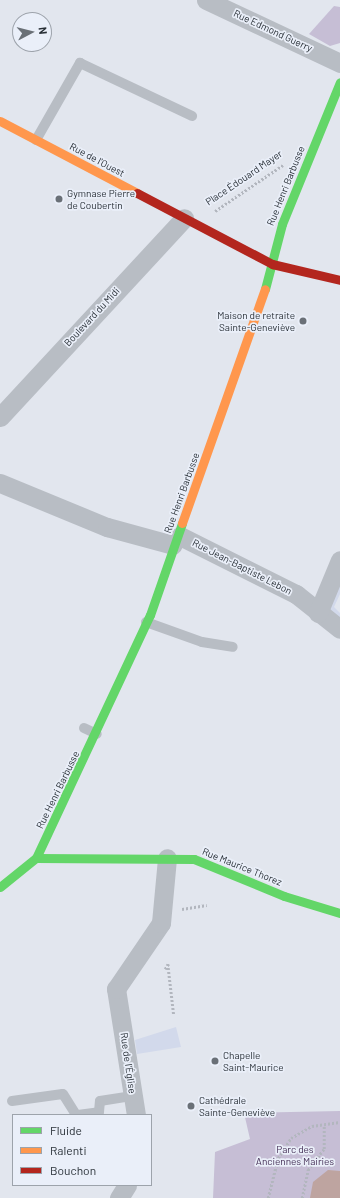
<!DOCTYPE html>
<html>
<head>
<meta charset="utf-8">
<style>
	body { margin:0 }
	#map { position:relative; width:340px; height:1198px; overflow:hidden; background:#e2e6ee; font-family:Barlow,sans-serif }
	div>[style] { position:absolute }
	.green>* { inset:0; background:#c6bed5 }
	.plaza>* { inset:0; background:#d2d9eb }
	.water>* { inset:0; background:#bea4a0 }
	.path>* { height:2.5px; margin-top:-1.25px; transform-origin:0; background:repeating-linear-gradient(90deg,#b2b6be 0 2px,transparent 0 4px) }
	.lane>* { height:10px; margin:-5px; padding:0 5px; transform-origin:5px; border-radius:5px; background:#b8bdc4 }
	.street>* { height:19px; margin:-9.5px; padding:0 9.5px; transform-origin:9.5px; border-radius:9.5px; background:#b8bdc4 }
	.fast>* { height:9px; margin:-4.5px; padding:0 4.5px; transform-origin:4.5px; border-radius:4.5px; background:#63d668 }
	.slow>* { height:9px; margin:-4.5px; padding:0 4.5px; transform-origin:4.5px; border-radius:4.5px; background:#ff974d }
	.jam>* { height:9px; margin:-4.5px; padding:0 4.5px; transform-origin:4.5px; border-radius:4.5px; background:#b3261e }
	.dots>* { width:11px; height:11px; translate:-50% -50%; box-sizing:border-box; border:2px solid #eaeff9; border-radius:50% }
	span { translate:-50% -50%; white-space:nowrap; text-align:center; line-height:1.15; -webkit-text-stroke:3.5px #eaeff9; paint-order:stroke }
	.street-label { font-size:10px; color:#293037 }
	.poi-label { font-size:10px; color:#293037 }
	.left { translate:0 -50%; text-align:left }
	.right { translate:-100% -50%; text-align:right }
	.park-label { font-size:10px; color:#432e55 }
	.legend { position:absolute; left:12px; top:1114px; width:140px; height:72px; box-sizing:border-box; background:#eaeff9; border:1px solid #9da3ab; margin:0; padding:5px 7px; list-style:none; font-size:12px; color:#293037 }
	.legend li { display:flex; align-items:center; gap:8px; height:20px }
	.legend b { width:20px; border:1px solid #9da3ab }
	.north { position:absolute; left:12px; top:12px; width:40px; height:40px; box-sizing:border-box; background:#eaeff9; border:1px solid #9da3ab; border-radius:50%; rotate:83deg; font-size:11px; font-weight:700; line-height:16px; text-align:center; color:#293037 }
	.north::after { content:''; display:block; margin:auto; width:14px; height:18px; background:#6a7077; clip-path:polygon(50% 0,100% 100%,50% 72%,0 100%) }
</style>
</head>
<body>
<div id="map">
	<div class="green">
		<i style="clip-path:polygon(334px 6px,340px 7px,340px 43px,330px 46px,309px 34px)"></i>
		<i style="clip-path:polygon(340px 1111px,340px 1198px,213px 1198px,215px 1152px,250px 1139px,244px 1113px)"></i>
	</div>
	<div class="plaza">
		<i style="clip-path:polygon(340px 577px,340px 594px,334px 607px,340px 613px,340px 621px,330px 612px,329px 604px)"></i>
		<i style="clip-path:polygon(176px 1027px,181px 1047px,137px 1054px,135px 1040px)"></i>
	</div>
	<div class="water">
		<i style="clip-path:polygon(328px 1170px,340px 1171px,340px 1198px,310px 1198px,313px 1182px)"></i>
	</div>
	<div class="path">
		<i style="left:215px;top:211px;width:82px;rotate:-34.1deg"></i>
		<i style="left:182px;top:909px;width:25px;rotate:-9deg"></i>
		<i style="left:165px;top:969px;width:6px;rotate:-59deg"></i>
		<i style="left:168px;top:964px;width:52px;rotate:83.4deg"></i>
		<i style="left:268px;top:1198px;width:41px;rotate:-76deg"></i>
		<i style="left:278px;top:1158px;width:24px;rotate:-57deg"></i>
		<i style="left:291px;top:1138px;width:24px;rotate:-30deg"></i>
		<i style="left:312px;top:1126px;width:28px;rotate:-8deg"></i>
		<i style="left:302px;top:1198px;width:29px;rotate:-78deg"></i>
		<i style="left:308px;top:1170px;width:26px;rotate:-53deg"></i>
		<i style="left:324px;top:1149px;width:24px;rotate:-90deg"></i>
	</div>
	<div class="lane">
		<i style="left:36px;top:140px;width:89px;rotate:-60.3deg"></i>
		<i style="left:80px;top:63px;width:124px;rotate:25.3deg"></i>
		<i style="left:146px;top:622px;width:59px;rotate:19.7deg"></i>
		<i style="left:202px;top:642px;width:31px;rotate:9deg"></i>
		<i style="left:84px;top:728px;width:14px;rotate:25deg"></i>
		<i style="left:12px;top:1101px;width:51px;rotate:-7.8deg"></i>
		<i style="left:63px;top:1094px;width:25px;rotate:58deg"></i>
		<i style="left:78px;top:1115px;width:21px;rotate:-8deg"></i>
		<i style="left:99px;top:1112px;width:11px;rotate:-85deg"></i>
		<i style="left:100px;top:1101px;width:33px;rotate:-9deg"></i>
	</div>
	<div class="street">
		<i style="left:206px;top:0;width:148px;rotate:25.2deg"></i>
		<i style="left:0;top:417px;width:271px;rotate:-47.2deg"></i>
		<i style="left:0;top:483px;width:116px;rotate:22.4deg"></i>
		<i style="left:107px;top:527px;width:68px;rotate:15.3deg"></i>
		<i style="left:180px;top:536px;width:130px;rotate:26.6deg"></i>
		<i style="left:296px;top:594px;width:56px;rotate:38.5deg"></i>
		<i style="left:318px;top:613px;width:57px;rotate:-67.5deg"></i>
		<i style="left:136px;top:1115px;width:128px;rotate:-99deg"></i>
		<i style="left:116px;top:989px;width:80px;rotate:-55.7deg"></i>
		<i style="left:161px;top:923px;width:65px;rotate:-84.7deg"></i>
		<i style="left:119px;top:1198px;width:15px;rotate:-58deg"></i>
	</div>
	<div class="fast">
		<i style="left:265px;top:289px;width:67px;rotate:-75.3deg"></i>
		<i style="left:282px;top:224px;width:153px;rotate:-67.8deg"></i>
		<i style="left:36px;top:858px;width:158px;rotate:0.4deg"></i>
		<i style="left:194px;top:859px;width:97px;rotate:22.3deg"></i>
		<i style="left:284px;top:896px;width:59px;rotate:16.9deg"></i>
		<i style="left:0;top:887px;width:46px;rotate:-38.9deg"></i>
		<i style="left:36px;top:858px;width:268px;rotate:-64.9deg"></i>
		<i style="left:150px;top:615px;width:97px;rotate:-70.8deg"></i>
	</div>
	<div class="slow">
		<i style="left:0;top:121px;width:155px;rotate:27.7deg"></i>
		<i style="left:182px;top:523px;width:248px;rotate:-70.5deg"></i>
	</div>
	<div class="jam">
		<i style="left:137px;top:193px;width:153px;rotate:27.7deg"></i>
		<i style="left:272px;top:264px;width:70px;rotate:13.2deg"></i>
	</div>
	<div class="dots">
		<i style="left:59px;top:199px;background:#6a7077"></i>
		<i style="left:303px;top:321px;background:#6a7077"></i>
		<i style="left:215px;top:1061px;background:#6a7077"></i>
		<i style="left:191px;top:1106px;background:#6a7077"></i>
	</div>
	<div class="street-label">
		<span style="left:273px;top:31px;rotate:25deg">Rue Edmond Guerry</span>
		<span style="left:97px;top:160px;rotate:28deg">Rue de l'Ouest</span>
		<span style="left:244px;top:178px;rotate:-34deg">Place Édouard Mayer</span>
		<span style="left:286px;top:186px;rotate:-68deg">Rue Henri Barbusse</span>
		<span style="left:92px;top:317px;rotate:-47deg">Boulevard du Midi</span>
		<span style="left:182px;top:493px;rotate:-70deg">Rue Henri Barbusse</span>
		<span style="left:242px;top:567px;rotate:27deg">Rue Jean-Baptiste Lebon</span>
		<span style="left:58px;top:790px;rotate:-64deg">Rue Henri Barbusse</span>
		<span style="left:242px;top:867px;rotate:22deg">Rue Maurice Thorez</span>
		<span style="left:128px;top:1063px;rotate:82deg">Rue de l'Église</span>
	</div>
	<div class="poi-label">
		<span class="left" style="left:67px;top:199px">Gymnase Pierre<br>de Coubertin</span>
		<span class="right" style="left:295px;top:321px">Maison de retraite<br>Sainte-Geneviève</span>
		<span class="left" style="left:223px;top:1061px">Chapelle<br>Saint-Maurice</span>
		<span class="left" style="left:199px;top:1106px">Cathédrale<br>Sainte-Geneviève</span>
	</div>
	<div class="park-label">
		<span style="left:295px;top:1155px">Parc des<br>Anciennes Mairies</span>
	</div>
	<ul class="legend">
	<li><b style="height:5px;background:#63d668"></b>Fluide</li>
	<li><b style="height:5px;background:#ff974d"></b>Ralenti</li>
	<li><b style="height:5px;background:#b3261e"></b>Bouchon</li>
	</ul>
	<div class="north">N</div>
</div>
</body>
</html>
